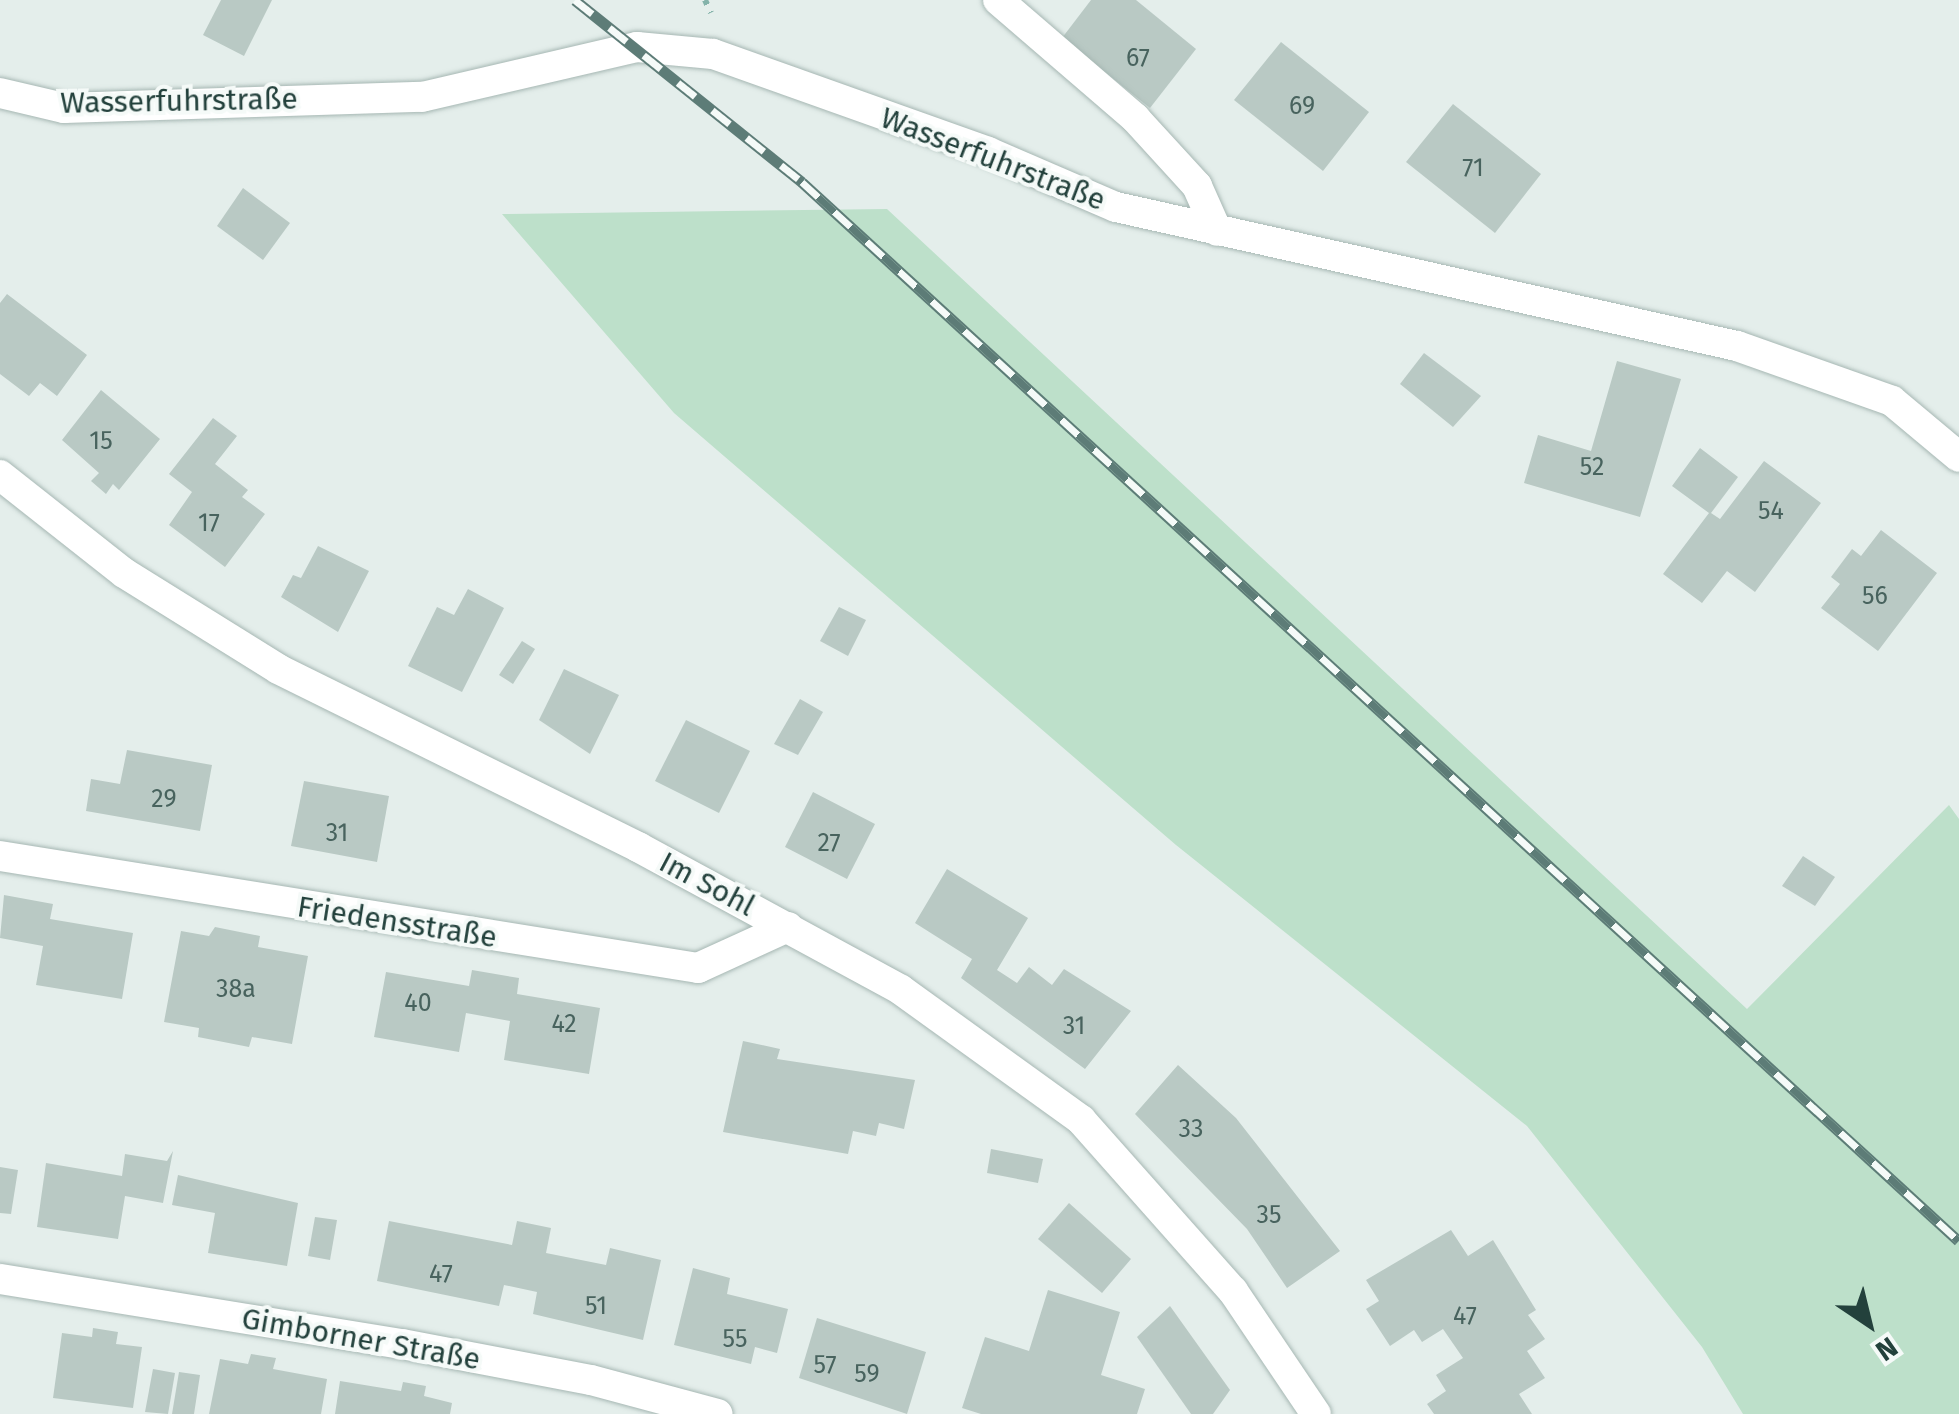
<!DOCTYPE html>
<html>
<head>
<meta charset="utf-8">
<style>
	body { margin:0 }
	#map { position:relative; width:1959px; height:1414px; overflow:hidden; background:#e4eeeb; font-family:"Fira Sans",sans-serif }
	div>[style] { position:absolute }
	.green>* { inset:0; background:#bde0ca }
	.building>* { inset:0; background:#b9c9c4 }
	.path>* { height:6px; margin-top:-3px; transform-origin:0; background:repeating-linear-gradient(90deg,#84b3aa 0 5px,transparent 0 13px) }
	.roads { filter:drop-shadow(0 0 2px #a6b7b3) drop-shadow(0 0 2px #a6b7b3) }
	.service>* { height:30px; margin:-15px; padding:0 15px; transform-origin:15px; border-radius:15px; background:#fff }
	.minor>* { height:30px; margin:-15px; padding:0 15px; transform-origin:15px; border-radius:15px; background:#fff }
	.rail>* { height:11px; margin-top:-5.5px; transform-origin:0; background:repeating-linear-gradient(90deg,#f5faf8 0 22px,#5d7c77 0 44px); box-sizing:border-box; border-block:2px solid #5d7c77 }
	span { translate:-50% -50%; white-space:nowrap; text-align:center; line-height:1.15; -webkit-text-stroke:8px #f5faf8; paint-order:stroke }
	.number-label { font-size:25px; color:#48635e }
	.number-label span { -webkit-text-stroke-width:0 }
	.street-label { font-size:30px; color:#23413c }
	.north { position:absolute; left:1819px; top:1274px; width:100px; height:100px; -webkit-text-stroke:8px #f5faf8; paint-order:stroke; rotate:145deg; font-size:28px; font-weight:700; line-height:40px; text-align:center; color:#23413c }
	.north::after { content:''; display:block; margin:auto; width:35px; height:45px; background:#23413c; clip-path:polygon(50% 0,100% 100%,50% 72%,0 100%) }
</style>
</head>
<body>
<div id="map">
	<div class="green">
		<i style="clip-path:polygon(887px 209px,1747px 1009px,1949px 805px,1959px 819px,1959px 1414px,1743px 1414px,1702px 1347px,1527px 1126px,1176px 845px,674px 413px,502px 214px)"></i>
	</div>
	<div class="building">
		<i style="clip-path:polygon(221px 0,272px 0,244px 56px,203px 35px)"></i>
		<i style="clip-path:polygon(1091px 0,1136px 0,1196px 49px,1150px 108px,1062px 38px)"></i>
		<i style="clip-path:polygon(1281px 42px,1369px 112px,1323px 171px,1234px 100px)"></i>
		<i style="clip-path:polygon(1453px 104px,1541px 174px,1495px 233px,1406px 162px)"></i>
		<i style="clip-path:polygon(243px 188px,290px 223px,263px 260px,217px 226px)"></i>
		<i style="clip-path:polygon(7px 294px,87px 355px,57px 396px,40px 383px,29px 396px,0 374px,0 303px)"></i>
		<i style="clip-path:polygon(1424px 353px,1481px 396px,1453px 427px,1400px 384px)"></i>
		<i style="clip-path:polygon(1617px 361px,1681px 379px,1640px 517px,1524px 483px,1538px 435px,1591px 451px)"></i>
		<i style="clip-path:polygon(101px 390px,160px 439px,119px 490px,113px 484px,106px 494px,91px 481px,99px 473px,62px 440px)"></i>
		<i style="clip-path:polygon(213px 418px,237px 436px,215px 464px,248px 490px,242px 497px,265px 514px,225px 567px,169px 525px,192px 492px,169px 474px)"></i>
		<i style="clip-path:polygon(1700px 448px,1738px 477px,1711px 513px,1720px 519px,1764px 461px,1821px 503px,1755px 592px,1727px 571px,1702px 603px,1663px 574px,1709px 513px,1672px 486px)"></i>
		<i style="clip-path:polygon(1881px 530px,1937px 573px,1878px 651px,1821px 608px,1840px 584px,1831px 577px,1852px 549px,1861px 556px)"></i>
		<i style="clip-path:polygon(318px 546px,369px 571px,338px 632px,281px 597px,293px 575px,301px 578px)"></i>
		<i style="clip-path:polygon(468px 589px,504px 608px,462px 692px,408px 666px,437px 607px,454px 615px)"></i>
		<i style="clip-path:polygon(839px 607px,866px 620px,848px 656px,820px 641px)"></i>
		<i style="clip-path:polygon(522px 641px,535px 649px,513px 684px,499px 675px)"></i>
		<i style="clip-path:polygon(564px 669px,619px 695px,590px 754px,539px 720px)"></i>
		<i style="clip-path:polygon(800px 699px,823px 712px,798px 755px,774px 744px)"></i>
		<i style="clip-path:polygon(686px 720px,750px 751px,719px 813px,655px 781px)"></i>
		<i style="clip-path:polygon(127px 750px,212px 765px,200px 831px,86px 811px,91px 779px,120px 784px)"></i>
		<i style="clip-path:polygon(304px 781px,389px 796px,377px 862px,291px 846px)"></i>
		<i style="clip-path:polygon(813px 792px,875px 824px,847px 879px,785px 847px)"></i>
		<i style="clip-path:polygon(1803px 856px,1835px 877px,1815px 906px,1782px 886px)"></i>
		<i style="clip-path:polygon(947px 869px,1028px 918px,997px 970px,1017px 983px,1029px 967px,1052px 985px,1064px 969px,1131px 1011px,1085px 1069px,961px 978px,972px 959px,915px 923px)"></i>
		<i style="clip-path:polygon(4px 895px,53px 904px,50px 919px,133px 933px,122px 999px,36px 985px,43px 946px,0 938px)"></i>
		<i style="clip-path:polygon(215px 927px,260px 936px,258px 947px,308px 956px,292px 1044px,252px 1037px,249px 1047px,198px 1037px,199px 1028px,164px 1022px,181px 931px,209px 936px)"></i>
		<i style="clip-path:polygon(472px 970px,519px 978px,517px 994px,600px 1008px,589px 1074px,504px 1060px,510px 1021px,466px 1013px,459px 1052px,374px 1037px,386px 972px,469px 986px)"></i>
		<i style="clip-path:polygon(743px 1041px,780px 1049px,777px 1059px,915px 1080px,904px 1129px,879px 1123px,876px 1136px,853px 1131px,848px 1154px,723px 1132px)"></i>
		<i style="clip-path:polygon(1178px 1065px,1236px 1118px,1340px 1251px,1287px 1288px,1247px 1229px,1135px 1114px)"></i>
		<i style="clip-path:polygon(991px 1149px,1043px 1159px,1038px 1183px,987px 1173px)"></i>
		<i style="clip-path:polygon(173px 1151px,163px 1203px,125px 1196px,118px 1239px,37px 1227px,46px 1163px,122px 1176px,125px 1154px,167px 1161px)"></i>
		<i style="clip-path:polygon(0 1167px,18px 1170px,11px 1214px,0 1213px)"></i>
		<i style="clip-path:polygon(178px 1175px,298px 1203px,287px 1266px,208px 1253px,215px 1213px,172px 1205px)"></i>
		<i style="clip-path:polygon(1069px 1203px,1131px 1259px,1102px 1293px,1038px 1239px)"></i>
		<i style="clip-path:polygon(315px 1217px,337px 1220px,330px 1260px,308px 1256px)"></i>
		<i style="clip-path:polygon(389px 1221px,512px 1245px,517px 1221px,551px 1228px,546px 1253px,606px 1265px,610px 1248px,661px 1260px,643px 1340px,533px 1314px,537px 1292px,504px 1285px,499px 1306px,377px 1281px)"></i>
		<i style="clip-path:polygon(1451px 1230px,1468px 1256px,1493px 1240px,1536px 1310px,1528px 1315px,1545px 1339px,1527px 1351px,1545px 1378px,1519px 1394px,1532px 1414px,1434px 1414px,1427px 1404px,1446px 1391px,1436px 1375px,1463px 1358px,1443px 1329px,1422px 1342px,1414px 1330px,1390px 1346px,1366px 1309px,1379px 1301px,1366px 1280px)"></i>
		<i style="clip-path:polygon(693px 1268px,730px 1278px,727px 1294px,788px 1309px,777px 1353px,755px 1347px,751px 1364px,674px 1345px)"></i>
		<i style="clip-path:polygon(1048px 1290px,1120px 1312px,1101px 1375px,1145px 1389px,1137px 1414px,981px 1414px,962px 1408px,985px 1337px,1029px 1351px)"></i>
		<i style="clip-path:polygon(1170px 1306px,1230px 1390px,1213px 1414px,1191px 1414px,1137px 1337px)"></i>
		<i style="clip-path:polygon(817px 1318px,926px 1352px,907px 1414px,799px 1378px)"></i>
		<i style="clip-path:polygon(93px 1328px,118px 1332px,116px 1344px,142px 1347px,133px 1408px,53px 1398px,62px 1333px,92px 1337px)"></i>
		<i style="clip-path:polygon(251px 1354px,276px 1358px,273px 1369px,327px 1379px,321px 1414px,209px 1414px,220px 1359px,248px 1364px)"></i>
		<i style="clip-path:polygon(153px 1369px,175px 1373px,168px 1414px,145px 1412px)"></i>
		<i style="clip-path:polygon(179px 1372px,200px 1375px,194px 1414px,172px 1414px)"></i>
		<i style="clip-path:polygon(340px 1381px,401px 1391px,403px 1382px,426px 1386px,424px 1396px,452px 1403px,450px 1414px,335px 1414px)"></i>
	</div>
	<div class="path">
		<i style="left:705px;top:0;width:14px;rotate:65deg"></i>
	</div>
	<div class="roads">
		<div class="service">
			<i style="left:998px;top:0;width:181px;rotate:40.7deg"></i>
			<i style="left:1135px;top:118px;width:92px;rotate:47.6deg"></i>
			<i style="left:1197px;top:186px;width:49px;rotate:66deg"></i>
		</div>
		<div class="minor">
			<i style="left:0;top:93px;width:66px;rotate:13.2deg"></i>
			<i style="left:64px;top:108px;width:358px;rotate:-1.8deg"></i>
			<i style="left:422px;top:97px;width:221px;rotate:-13.1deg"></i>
			<i style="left:637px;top:47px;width:76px;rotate:5.3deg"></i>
			<i style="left:713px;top:54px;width:292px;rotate:19.6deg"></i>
			<i style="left:988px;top:152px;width:139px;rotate:23.3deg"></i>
			<i style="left:1116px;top:207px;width:636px;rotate:12.62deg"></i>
			<i style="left:1737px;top:346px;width:164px;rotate:19.5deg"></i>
			<i style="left:1892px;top:401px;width:87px;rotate:39.9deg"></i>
			<i style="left:0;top:475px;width:158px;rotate:38.3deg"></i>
			<i style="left:124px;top:573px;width:181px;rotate:31.9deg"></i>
			<i style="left:278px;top:669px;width:402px;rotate:26.3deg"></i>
			<i style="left:638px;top:847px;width:299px;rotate:28.5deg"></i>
			<i style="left:901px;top:990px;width:222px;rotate:35.8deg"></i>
			<i style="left:1081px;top:1120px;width:229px;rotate:48.4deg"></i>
			<i style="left:1233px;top:1291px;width:148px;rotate:56deg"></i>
			<i style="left:0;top:856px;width:707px;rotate:9.12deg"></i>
			<i style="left:698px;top:968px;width:99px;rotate:-24.5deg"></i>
			<i style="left:0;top:1279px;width:407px;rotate:9.2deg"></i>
			<i style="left:402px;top:1344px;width:192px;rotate:10.8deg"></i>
			<i style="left:591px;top:1380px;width:131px;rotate:15deg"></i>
		</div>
	</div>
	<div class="rail">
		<i style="left:575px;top:0;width:291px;rotate:38.7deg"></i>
		<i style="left:802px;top:182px;width:1568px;rotate:42.47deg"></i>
	</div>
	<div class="number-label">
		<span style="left:1138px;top:58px">67</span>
		<span style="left:1302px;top:106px">69</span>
		<span style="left:1473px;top:168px">71</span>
		<span style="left:101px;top:441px">15</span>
		<span style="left:1592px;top:467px">52</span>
		<span style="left:1771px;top:511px">54</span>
		<span style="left:209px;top:523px">17</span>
		<span style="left:1875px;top:596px">56</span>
		<span style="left:164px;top:799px">29</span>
		<span style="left:337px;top:833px">31</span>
		<span style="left:829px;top:843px">27</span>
		<span style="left:236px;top:989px">38a</span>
		<span style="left:418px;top:1003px">40</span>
		<span style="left:564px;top:1024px">42</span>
		<span style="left:1074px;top:1026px">31</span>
		<span style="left:1191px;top:1129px">33</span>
		<span style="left:1269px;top:1215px">35</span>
		<span style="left:441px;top:1274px">47</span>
		<span style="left:596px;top:1306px">51</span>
		<span style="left:1465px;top:1316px">47</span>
		<span style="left:735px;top:1339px">55</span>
		<span style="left:825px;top:1365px">57</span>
		<span style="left:867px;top:1374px">59</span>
	</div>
	<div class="street-label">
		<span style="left:179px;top:101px;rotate:-1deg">Wasserfuhrstraße</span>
		<span style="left:993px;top:159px;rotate:21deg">Wasserfuhrstraße</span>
		<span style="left:707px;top:884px;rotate:28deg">Im Sohl</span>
		<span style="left:397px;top:922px;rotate:9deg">Friedensstraße</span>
		<span style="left:361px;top:1339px;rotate:10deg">Gimborner Straße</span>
	</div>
	<div class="north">N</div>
</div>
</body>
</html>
